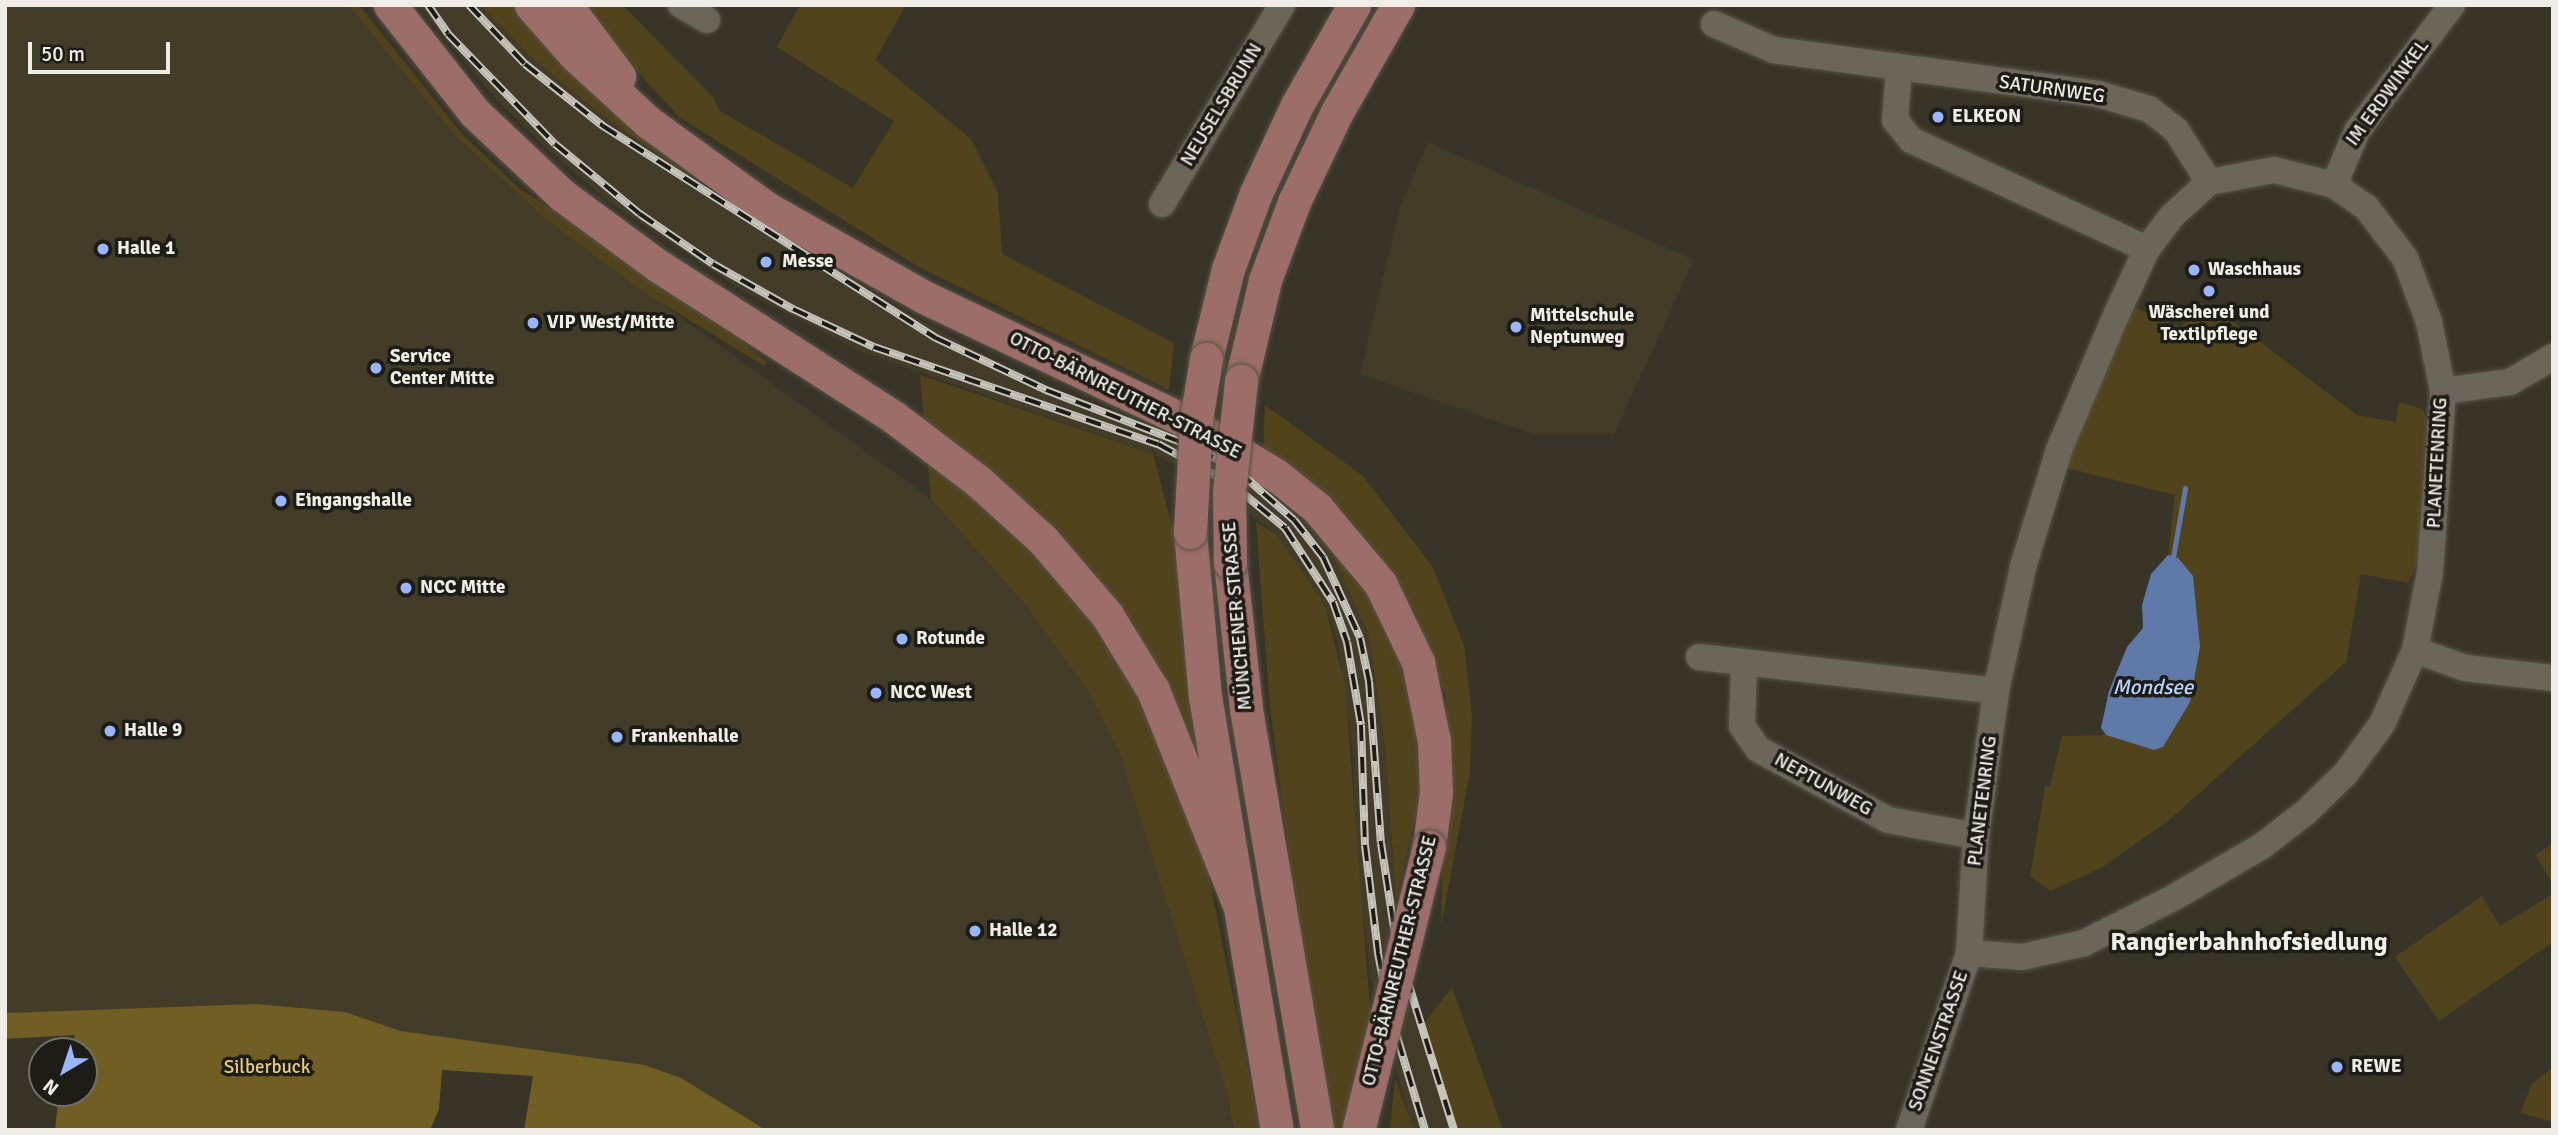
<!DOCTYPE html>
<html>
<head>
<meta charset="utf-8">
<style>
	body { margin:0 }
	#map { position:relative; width:2558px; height:1135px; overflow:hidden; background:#383428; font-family:Signika,sans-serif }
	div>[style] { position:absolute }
	.built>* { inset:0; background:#423c29 }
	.green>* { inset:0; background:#51431b }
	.forest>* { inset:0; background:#715e25 }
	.water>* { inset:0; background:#5f7aa8 }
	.stream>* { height:5px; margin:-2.5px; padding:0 2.5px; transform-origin:2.5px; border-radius:2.5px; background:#5f7aa8 }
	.roads { filter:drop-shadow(0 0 2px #555247) drop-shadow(0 0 2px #555247) }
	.minor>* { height:26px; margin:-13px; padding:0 13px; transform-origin:13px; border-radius:13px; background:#6b6659 }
	.major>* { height:33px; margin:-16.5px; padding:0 16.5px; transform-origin:16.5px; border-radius:16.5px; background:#9d6e69 }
	.rail>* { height:8px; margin-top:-4px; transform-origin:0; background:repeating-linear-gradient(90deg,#1e1c16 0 16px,#c6c4bb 0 32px); box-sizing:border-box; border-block:2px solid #c6c4bb }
	.bridges { filter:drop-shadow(0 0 2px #555247) drop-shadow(0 0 2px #555247) }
	.major-bridge>* { height:33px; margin:-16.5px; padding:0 16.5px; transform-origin:16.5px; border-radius:16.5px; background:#9d6e69 }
	.dots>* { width:19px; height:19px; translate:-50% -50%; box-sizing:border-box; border:4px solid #1e1c16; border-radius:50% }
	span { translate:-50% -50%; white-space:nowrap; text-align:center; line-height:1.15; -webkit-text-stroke:7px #1e1c16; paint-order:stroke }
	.street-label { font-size:19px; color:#efede5 }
	.poi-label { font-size:19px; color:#efede5; font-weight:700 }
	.left { translate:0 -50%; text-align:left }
	.park-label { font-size:19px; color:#eacd79 }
	.water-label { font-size:21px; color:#bbd4fe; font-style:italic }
	.district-label { font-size:26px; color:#efede5; font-weight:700 }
	.frame { position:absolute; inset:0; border:7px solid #efede5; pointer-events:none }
	.north { position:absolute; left:28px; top:1037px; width:70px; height:70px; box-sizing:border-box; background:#1e1c16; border:2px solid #727069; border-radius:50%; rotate:219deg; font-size:19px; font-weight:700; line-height:28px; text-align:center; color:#efede5 }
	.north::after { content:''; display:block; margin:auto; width:24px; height:32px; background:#99b5fd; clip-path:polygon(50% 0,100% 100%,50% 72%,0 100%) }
	.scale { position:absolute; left:28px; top:42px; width:142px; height:32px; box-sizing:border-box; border:4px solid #efede5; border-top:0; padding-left:9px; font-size:21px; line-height:24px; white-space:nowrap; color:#efede5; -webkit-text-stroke:5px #1e1c16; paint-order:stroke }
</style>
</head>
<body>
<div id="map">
	<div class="built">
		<i style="clip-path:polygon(5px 5px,348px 5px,458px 139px,547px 220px,931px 499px,1023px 602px,1090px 694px,1120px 755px,1228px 1096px,1234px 1130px,766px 1130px,681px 1078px,645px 1065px,401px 1031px,345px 1012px,255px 1004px,5px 1013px)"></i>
		<i style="clip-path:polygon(417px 5px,480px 5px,532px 58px,599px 113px,689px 176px,898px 308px,1029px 379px,1216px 453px,1299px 515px,1331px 552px,1369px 635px,1386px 754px,1396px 899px,1422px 1026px,1457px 1130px,1413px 1130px,1371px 980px,1355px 846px,1353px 756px,1338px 645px,1325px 605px,1277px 535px,1206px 480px,1153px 454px,859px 351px,743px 291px,608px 201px,549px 151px,494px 97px)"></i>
		<i style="clip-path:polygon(1428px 142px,1694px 260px,1614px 434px,1534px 434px,1360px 374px,1400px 207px)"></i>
	</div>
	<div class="green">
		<i style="clip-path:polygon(348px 5px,359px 5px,463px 135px,519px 188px,708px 313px,767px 362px,764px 366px,636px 287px,547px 220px,458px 139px)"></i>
		<i style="clip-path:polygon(480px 5px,516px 5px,692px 172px,689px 176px,599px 113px,532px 58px)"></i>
		<i style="clip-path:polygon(577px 5px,622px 5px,712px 96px,720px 111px,853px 188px,894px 121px,777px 47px,800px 5px,906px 5px,875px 60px,971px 139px,998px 193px,1002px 254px,1174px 343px,1169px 390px,919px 267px,679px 117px)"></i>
		<i style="clip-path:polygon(2210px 304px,2357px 415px,2396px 422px,2399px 402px,2423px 409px,2429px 427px,2419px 558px,2409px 583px,2361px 574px,2346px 662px,2167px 822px,2101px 868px,2050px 891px,2030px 876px,2045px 786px,2050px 786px,2062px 736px,2106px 735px,2154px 750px,2178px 558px,2168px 555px,2175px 495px,2062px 467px,2131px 306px,2180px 327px)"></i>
		<i style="clip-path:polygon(920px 375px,1153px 454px,1178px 548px,1204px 773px,1204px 852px,1260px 1130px,1234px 1130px,1228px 1096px,1120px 755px,1090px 694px,1023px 602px,931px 499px)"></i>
		<i style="clip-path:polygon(1265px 405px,1363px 476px,1433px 567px,1464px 645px,1472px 714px,1470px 772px,1441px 926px,1446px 695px,1411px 605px,1349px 517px,1263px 451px)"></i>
		<i style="clip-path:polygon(1299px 515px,1381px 603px,1414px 696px,1420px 798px,1396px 899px,1386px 754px,1369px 635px,1331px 552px)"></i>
		<i style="clip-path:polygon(1256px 522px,1277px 535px,1325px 605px,1345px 685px,1370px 1008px,1377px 1013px,1348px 1130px,1328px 1130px,1313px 1041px,1270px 707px)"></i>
		<i style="clip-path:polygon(2553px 843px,2553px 884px,2535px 855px)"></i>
		<i style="clip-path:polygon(2553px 894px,2553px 942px,2439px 1021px,2395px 957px,2482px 896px,2500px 926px)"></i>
		<i style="clip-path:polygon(1452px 987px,1503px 1130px,1457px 1130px,1422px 1026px)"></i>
		<i style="clip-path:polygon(2553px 1067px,2553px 1122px,2520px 1113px,2532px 1084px)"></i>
		<i style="clip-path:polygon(1395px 1078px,1414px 1130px,1390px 1130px)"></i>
	</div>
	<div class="forest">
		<i style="clip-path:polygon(256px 1004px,345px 1012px,401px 1031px,645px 1065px,681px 1078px,766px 1130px,524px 1130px,533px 1076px,442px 1070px,439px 1109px,430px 1130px,55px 1130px,59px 1093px,84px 1093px,84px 1051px,70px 1051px,75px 1035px,5px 1039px,5px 1013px)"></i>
	</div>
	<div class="water">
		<i style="clip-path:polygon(2168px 555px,2178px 558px,2193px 576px,2200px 647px,2190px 702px,2163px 747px,2154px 750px,2106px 735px,2101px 728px,2109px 691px,2127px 647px,2143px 628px,2142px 605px,2151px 574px)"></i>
	</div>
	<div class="stream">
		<i style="left:2173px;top:557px;width:70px;rotate:-80.1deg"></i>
	</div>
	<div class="roads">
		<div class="minor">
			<i style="left:681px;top:5px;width:30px;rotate:30deg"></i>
			<i style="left:1714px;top:24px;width:65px;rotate:23.4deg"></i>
			<i style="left:1774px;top:50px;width:327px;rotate:7.7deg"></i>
			<i style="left:2098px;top:94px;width:53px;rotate:16.4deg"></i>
			<i style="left:2149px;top:109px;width:34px;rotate:38deg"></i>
			<i style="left:2176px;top:130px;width:62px;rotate:57.6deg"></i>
			<i style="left:1899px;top:70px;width:50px;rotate:94.6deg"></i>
			<i style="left:1895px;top:120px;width:26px;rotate:51deg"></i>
			<i style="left:1911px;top:140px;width:260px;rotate:24.8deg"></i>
			<i style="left:2334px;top:185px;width:59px;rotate:-66.9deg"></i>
			<i style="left:2357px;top:131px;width:158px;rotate:-53deg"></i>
			<i style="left:1162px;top:204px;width:232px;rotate:-58.9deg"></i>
			<i style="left:2443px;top:391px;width:68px;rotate:-7.7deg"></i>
			<i style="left:2510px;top:382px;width:50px;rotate:-30.2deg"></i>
			<i style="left:2415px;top:650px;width:53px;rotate:19.8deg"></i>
			<i style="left:2465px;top:668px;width:89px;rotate:6.5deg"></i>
			<i style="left:1699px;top:657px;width:299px;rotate:6.5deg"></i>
			<i style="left:1744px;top:665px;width:61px;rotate:91.9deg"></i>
			<i style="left:1742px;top:726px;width:28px;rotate:55deg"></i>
			<i style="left:1758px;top:749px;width:148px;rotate:28.6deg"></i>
			<i style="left:1888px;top:820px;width:89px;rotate:10.3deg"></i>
			<i style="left:1909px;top:1130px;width:187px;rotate:-71.3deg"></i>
			<i style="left:1969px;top:953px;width:117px;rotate:-86.6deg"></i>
			<i style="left:1976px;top:836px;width:146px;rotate:-82.1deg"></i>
			<i style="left:1996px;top:691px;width:127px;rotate:-77.7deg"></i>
			<i style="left:2023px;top:567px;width:122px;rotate:-72.9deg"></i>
			<i style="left:2059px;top:450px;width:149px;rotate:-67.1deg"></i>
			<i style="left:2117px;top:313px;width:71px;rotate:-64.9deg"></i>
			<i style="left:2147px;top:249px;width:40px;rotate:-53deg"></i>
			<i style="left:2171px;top:217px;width:52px;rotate:-42.6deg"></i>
			<i style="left:2209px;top:182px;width:66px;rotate:-10.5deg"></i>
			<i style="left:2274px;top:170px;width:62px;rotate:14deg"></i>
			<i style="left:2334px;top:185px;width:39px;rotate:35deg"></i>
			<i style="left:2366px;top:207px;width:64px;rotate:52.6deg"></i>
			<i style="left:2405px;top:258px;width:68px;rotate:69.4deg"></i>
			<i style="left:2429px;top:322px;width:70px;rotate:78.5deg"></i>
			<i style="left:2443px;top:391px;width:181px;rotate:94.1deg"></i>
			<i style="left:2430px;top:572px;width:79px;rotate:100.9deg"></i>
			<i style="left:2415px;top:650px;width:81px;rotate:114deg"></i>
			<i style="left:2382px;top:724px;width:61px;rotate:126.3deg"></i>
			<i style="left:2346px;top:773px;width:56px;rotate:135.7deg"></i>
			<i style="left:2306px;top:812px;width:56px;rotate:142.3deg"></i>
			<i style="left:2262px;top:846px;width:103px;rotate:149.7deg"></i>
			<i style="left:2173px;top:898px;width:100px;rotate:153.2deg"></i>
			<i style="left:2084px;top:943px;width:64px;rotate:167.3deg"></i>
			<i style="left:2022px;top:957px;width:53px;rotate:-175.7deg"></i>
		</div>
		<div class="major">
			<i style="left:390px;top:5px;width:137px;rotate:51.8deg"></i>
			<i style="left:475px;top:113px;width:120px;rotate:43.3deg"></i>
			<i style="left:562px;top:195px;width:118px;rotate:36.4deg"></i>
			<i style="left:657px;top:265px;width:283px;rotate:32.7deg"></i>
			<i style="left:895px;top:418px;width:104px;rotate:37.2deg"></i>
			<i style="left:978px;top:481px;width:88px;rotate:42.2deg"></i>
			<i style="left:1043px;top:540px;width:99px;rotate:49.5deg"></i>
			<i style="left:1107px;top:615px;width:88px;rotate:58.5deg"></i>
			<i style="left:1153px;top:690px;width:234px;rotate:68.2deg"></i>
			<i style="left:531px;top:5px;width:65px;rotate:48.7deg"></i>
			<i style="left:574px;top:54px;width:100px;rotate:42.6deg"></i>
			<i style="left:648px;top:122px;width:148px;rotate:35.9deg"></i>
			<i style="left:768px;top:209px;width:179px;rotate:29.4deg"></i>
			<i style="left:924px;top:297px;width:296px;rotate:25.4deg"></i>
			<i style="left:1191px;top:424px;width:99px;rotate:31deg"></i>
			<i style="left:1276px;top:475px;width:53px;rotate:38.8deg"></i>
			<i style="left:1317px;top:508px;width:98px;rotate:50deg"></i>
			<i style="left:1380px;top:583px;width:88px;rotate:64.3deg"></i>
			<i style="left:1418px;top:662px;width:81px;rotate:78.6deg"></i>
			<i style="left:1434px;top:741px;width:51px;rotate:87.8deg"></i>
			<i style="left:1436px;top:792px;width:55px;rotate:97.3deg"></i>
			<i style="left:566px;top:5px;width:89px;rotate:53.3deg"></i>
			<i style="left:1206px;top:359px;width:93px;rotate:-76.3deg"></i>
			<i style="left:1228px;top:269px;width:81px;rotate:-69.8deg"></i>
			<i style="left:1256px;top:193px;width:97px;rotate:-65deg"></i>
			<i style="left:1297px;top:105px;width:115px;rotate:-60.3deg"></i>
			<i style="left:1241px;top:381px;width:104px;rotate:-76.6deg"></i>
			<i style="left:1265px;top:280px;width:83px;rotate:-69.6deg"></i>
			<i style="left:1294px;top:202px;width:100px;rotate:-64.5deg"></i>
			<i style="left:1337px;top:112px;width:123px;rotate:-60.3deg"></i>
			<i style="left:1190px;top:532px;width:165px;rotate:84.8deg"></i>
			<i style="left:1205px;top:696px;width:440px;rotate:80.6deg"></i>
			<i style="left:1230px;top:563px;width:147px;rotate:83.7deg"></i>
			<i style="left:1246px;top:709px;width:427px;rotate:80.4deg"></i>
		</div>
	</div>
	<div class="rail">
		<i style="left:428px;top:5px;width:35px;rotate:55deg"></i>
		<i style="left:448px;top:34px;width:153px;rotate:45.8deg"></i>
		<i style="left:555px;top:144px;width:110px;rotate:39.5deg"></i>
		<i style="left:640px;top:214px;width:88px;rotate:34.4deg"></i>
		<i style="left:713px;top:264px;width:92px;rotate:29.4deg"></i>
		<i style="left:793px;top:309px;width:89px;rotate:25.1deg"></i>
		<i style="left:874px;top:347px;width:300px;rotate:18.9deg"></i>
		<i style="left:1158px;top:444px;width:85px;rotate:28.7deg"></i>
		<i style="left:1233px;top:485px;width:67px;rotate:39.6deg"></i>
		<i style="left:1285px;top:528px;width:88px;rotate:57deg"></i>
		<i style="left:1333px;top:602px;width:42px;rotate:70.7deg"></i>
		<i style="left:1347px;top:642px;width:84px;rotate:80.4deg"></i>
		<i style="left:1361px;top:725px;width:120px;rotate:88.1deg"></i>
		<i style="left:1365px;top:845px;width:109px;rotate:83.1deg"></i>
		<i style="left:1378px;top:953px;width:58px;rotate:79.1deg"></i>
		<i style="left:1389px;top:1010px;width:125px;rotate:73.3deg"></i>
		<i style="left:469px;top:5px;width:81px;rotate:46.5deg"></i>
		<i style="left:525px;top:64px;width:100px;rotate:38.5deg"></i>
		<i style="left:603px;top:126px;width:395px;rotate:32.5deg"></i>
		<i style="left:936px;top:338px;width:122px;rotate:25.3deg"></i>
		<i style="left:1046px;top:390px;width:164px;rotate:21.1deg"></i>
		<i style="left:1199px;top:449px;width:46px;rotate:29.9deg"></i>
		<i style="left:1239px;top:472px;width:73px;rotate:41.1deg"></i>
		<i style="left:1294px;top:520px;width:47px;rotate:51.9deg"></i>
		<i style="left:1323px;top:557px;width:89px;rotate:65.4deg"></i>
		<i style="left:1360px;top:638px;width:44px;rotate:78.2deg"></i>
		<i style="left:1369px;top:681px;width:162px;rotate:85.8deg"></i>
		<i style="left:1381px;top:843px;width:105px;rotate:81.3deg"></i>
		<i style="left:1397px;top:947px;width:192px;rotate:72.7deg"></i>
	</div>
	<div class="bridges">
		<div class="major-bridge">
			<i style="left:1190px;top:532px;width:112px;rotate:-86.9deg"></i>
			<i style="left:1196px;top:420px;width:62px;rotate:-80.7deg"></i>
			<i style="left:1230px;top:563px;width:71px;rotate:-90.8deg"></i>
			<i style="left:1229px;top:492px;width:112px;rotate:-83.8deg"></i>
			<i style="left:1359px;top:1127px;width:289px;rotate:-76deg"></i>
		</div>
	</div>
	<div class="dots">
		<i style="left:1938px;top:117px;background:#99b5fd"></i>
		<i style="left:103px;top:249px;background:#99b5fd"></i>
		<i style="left:766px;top:262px;background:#99b5fd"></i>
		<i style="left:2194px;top:270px;background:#99b5fd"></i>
		<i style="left:2209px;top:291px;background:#99b5fd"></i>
		<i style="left:533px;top:323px;background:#99b5fd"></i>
		<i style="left:1516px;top:327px;background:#99b5fd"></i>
		<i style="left:376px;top:368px;background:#99b5fd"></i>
		<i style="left:281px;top:501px;background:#99b5fd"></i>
		<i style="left:406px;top:588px;background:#99b5fd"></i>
		<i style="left:902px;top:639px;background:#99b5fd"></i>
		<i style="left:876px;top:693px;background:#99b5fd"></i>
		<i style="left:110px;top:731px;background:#99b5fd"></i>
		<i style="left:617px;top:737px;background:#99b5fd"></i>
		<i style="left:975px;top:931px;background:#99b5fd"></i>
		<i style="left:2337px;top:1067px;background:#99b5fd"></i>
	</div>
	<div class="street-label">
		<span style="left:2052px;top:90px;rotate:8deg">SATURNWEG</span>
		<span style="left:2388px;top:93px;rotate:-54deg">IM ERDWINKEL</span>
		<span style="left:1222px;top:105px;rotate:-59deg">NEUSELSBRUNN</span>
		<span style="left:1125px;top:396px;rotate:27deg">OTTO-BÄRNREUTHER-STRASSE</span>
		<span style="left:2438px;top:463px;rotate:-87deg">PLANETENRING</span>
		<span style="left:1238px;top:616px;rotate:-95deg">MÜNCHENER STRASSE</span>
		<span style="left:1823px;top:785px;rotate:29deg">NEPTUNWEG</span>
		<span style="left:1983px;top:801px;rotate:-83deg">PLANETENRING</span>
		<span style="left:1400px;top:961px;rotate:-76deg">OTTO-BÄRNREUTHER-STRASSE</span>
		<span style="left:1939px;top:1041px;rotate:-71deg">SONNENSTRASSE</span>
	</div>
	<div class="poi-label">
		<span class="left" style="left:1952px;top:117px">ELKEON</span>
		<span class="left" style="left:117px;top:249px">Halle 1</span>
		<span class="left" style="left:782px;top:262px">Messe</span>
		<span class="left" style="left:2208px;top:270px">Waschhaus</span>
		<span style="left:2209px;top:324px">Wäscherei und<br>Textilpflege</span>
		<span class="left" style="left:1530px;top:327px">Mittelschule<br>Neptunweg</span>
		<span class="left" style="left:547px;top:323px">VIP West/Mitte</span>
		<span class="left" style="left:390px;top:368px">Service<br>Center Mitte</span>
		<span class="left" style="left:295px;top:501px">Eingangshalle</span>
		<span class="left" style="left:420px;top:588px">NCC Mitte</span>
		<span class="left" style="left:916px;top:639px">Rotunde</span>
		<span class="left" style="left:890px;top:693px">NCC West</span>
		<span class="left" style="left:124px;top:731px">Halle 9</span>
		<span class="left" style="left:631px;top:737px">Frankenhalle</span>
		<span class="left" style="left:989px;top:931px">Halle 12</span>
		<span class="left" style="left:2351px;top:1067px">REWE</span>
	</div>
	<div class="park-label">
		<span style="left:267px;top:1068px">Silberbuck</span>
	</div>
	<div class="water-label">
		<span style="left:2153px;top:687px">Mondsee</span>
	</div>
	<div class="district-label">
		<span style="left:2249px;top:943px">Rangierbahnhofsiedlung</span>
	</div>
	<div class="frame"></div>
	<div class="north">N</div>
	<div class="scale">50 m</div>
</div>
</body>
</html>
